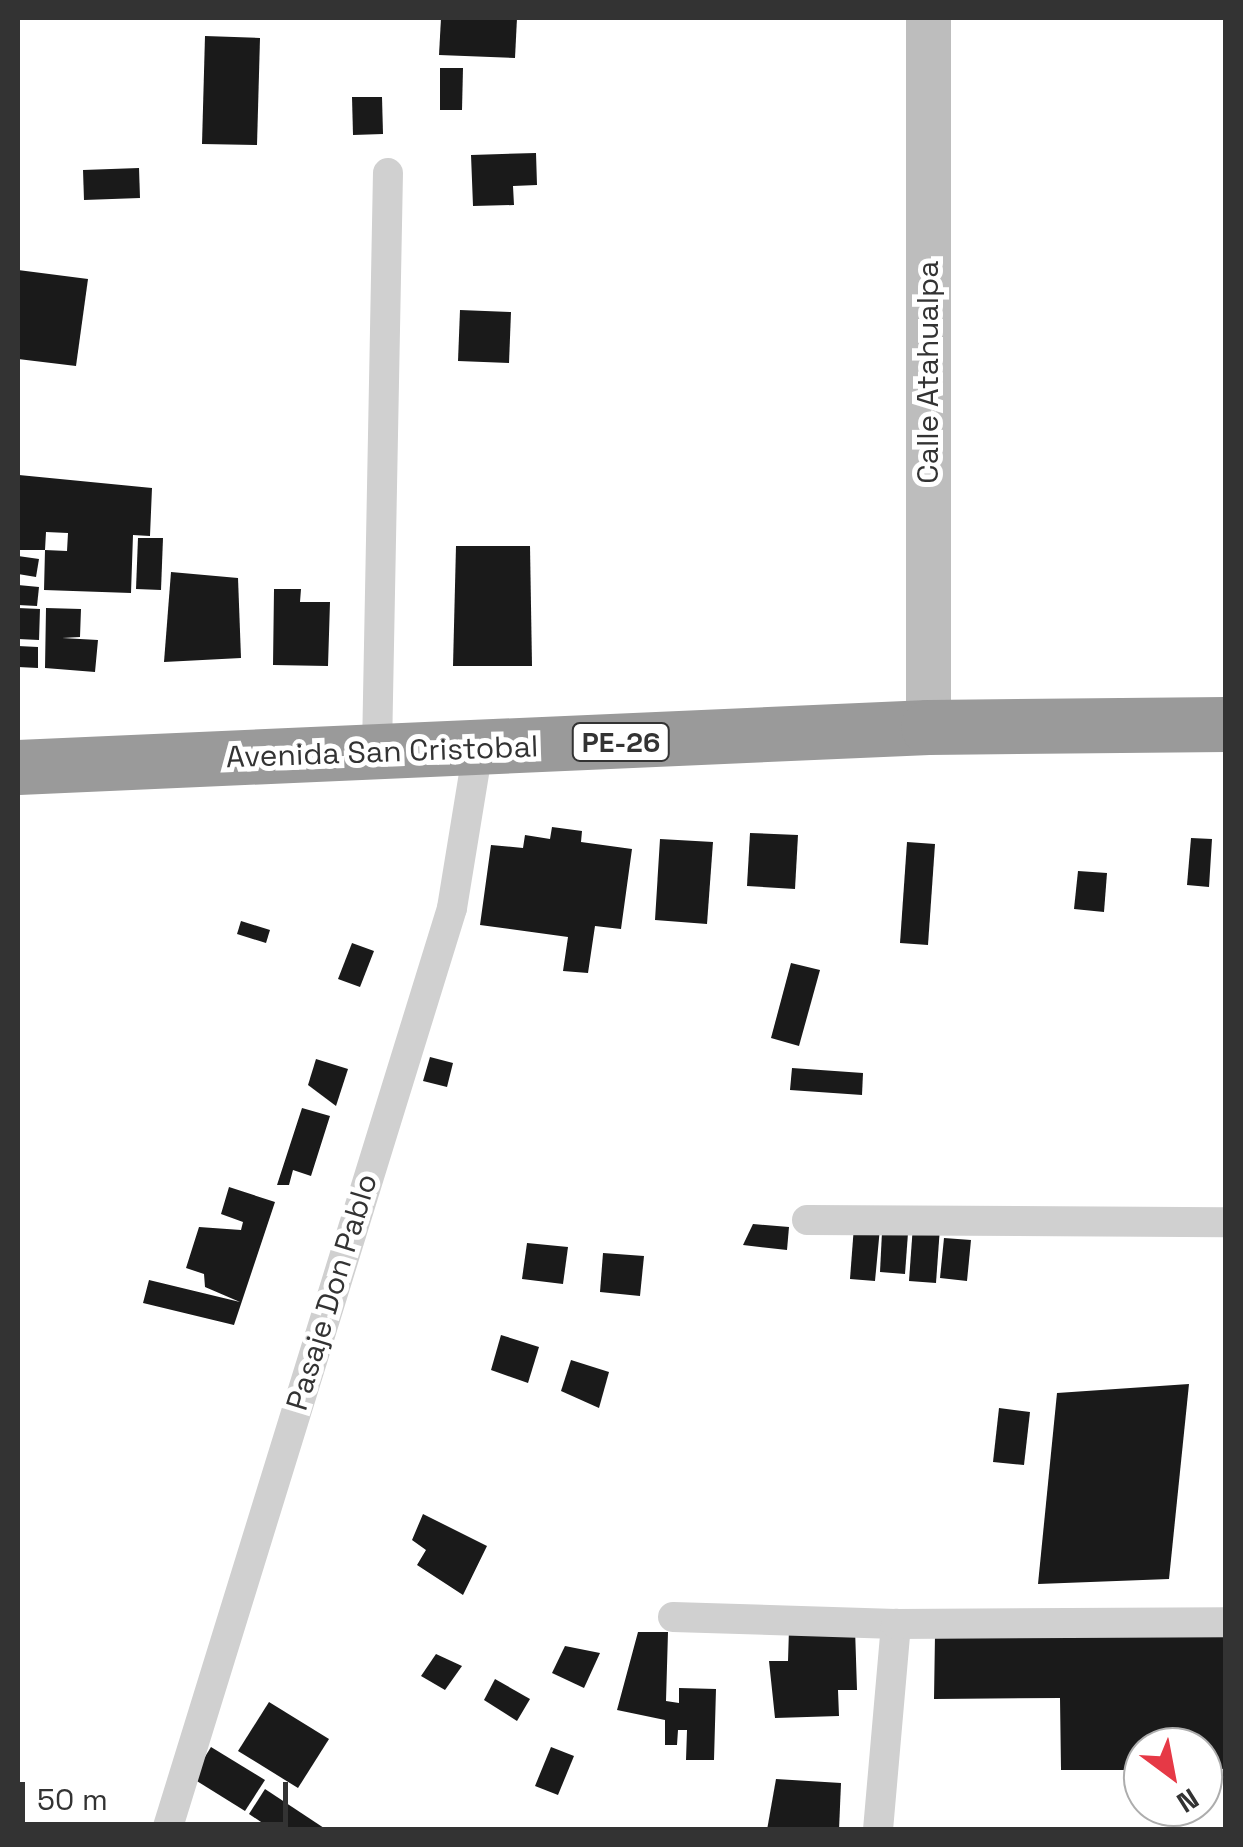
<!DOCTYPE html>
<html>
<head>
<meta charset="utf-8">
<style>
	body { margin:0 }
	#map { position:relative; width:1243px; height:1847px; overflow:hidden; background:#fff; font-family:"Space Grotesk",sans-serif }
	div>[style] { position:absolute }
	.building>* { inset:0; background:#1a1a1a }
	.street>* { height:30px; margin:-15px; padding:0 15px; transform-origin:15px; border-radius:15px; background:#d0d0d0 }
	.secondary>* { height:45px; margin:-22.5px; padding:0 22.5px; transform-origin:22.5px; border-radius:22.5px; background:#bdbdbd }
	.highway>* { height:55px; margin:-27.5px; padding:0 27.5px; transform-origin:27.5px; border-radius:27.5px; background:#9a9a9a }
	span { translate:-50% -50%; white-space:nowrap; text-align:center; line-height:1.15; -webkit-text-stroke:10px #fff; paint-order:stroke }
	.shield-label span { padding:2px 8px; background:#fff; border:2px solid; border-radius:8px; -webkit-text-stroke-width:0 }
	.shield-label { font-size:28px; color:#333; font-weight:700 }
	.street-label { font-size:30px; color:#333 }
	.frame { position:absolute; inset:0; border:20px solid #333; pointer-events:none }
	.north { position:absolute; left:1123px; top:1727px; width:100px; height:100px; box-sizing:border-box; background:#fff; border:2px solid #adadad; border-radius:50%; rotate:148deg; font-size:28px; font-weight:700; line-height:40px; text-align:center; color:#333 }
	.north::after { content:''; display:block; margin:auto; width:35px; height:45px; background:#e63946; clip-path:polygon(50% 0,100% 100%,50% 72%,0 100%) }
	.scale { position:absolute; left:20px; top:1782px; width:268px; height:45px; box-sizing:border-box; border:5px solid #333; border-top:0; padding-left:12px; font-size:30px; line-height:35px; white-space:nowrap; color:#333; -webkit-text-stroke:8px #fff; paint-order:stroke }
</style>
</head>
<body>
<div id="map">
	<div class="building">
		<i style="clip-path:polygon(441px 18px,517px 18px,515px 58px,439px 55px)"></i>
		<i style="clip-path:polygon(205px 36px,260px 38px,257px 145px,202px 144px)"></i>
		<i style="clip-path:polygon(440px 68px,463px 68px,462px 110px,440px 110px)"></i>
		<i style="clip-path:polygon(352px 97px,382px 97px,383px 134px,353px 135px)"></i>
		<i style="clip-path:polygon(536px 153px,537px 185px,513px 186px,514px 205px,473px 206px,471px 155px)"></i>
		<i style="clip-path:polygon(139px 168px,140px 198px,84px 200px,83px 170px)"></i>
		<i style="clip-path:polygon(18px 270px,88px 279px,76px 366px,18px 359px)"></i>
		<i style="clip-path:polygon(460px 310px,511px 312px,509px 363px,458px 361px)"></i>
		<i style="clip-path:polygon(19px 475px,152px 488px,150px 536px,133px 535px,131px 593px,44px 590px,45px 550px,67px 551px,68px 533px,46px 532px,45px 550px,18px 550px)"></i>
		<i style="clip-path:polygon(138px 538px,163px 538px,161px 590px,136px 589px)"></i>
		<i style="clip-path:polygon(456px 546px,530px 546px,532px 666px,453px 666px)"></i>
		<i style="clip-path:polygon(18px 556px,39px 559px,36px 577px,18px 574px)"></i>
		<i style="clip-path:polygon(171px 572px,238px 578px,241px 658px,164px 662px)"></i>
		<i style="clip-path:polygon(18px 585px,39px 587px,37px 606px,18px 605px)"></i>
		<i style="clip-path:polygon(274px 589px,301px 589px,300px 602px,330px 602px,328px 666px,273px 665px)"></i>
		<i style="clip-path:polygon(18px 608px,40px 609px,39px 640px,18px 639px)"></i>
		<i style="clip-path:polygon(46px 608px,81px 609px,80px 637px,62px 638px,98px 640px,95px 672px,45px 668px)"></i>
		<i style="clip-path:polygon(18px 646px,38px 647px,38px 668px,18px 667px)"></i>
		<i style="clip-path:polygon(552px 827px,582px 831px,581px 842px,632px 849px,621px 929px,595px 926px,588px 973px,563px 971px,568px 937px,480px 925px,491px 845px,523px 848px,525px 835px,550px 839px)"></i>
		<i style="clip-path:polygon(750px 833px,798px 835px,795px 889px,747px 886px)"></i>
		<i style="clip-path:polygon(1191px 838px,1212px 839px,1209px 887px,1187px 885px)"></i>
		<i style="clip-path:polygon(660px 839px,713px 842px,707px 924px,655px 920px)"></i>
		<i style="clip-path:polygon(907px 842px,935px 844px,928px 945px,900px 943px)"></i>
		<i style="clip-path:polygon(1078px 871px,1107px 873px,1104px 912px,1074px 909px)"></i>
		<i style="clip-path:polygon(241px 921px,270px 930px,266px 943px,237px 934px)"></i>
		<i style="clip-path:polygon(352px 943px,374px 951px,360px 987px,338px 979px)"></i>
		<i style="clip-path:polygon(791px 963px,820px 970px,799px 1046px,771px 1038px)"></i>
		<i style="clip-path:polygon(430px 1057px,453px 1063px,447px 1087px,423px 1081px)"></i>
		<i style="clip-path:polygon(316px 1059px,348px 1069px,336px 1106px,308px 1085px)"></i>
		<i style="clip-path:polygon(792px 1068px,863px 1073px,862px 1095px,790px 1090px)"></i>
		<i style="clip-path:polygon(302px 1108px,330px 1116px,311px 1176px,293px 1170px,289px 1185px,277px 1185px)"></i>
		<i style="clip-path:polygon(229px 1187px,275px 1202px,234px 1325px,143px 1303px,149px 1280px,240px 1302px,205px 1287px,204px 1274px,186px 1268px,199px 1227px,241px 1230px,243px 1222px,221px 1214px)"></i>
		<i style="clip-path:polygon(753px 1224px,789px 1227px,787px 1250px,743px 1245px)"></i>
		<i style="clip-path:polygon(913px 1225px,940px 1227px,936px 1283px,909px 1281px)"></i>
		<i style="clip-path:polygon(854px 1226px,880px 1228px,875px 1281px,850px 1279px)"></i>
		<i style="clip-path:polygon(882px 1232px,908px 1233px,905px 1274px,880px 1272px)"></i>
		<i style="clip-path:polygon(944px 1238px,971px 1240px,967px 1281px,940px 1278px)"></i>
		<i style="clip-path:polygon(527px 1243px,568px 1247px,563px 1284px,522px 1279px)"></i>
		<i style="clip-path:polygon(603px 1253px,644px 1256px,640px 1296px,600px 1292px)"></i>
		<i style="clip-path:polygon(501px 1335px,539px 1347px,528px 1383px,491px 1370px)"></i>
		<i style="clip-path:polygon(571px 1360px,609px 1372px,599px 1408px,561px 1391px)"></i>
		<i style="clip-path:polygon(1189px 1384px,1169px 1579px,1038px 1584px,1057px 1393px)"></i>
		<i style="clip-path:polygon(999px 1408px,1030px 1412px,1024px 1465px,993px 1462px)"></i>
		<i style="clip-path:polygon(423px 1514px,487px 1546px,463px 1595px,417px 1565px,426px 1550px,412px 1540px)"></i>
		<i style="clip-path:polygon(855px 1628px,857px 1690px,838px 1690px,839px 1716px,775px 1718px,769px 1661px,788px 1661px,789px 1629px)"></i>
		<i style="clip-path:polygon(638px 1632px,668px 1632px,666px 1701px,679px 1703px,679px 1688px,716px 1689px,714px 1760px,686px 1760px,687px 1730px,678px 1730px,677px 1745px,665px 1745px,665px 1720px,617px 1710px)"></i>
		<i style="clip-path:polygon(1226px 1633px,1226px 1769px,1203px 1769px,1203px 1747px,1143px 1747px,1143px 1770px,1061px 1770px,1060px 1698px,934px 1699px,935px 1634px)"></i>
		<i style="clip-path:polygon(565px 1646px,600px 1653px,584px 1688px,552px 1673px)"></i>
		<i style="clip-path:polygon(436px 1654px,462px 1666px,445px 1690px,421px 1676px)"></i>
		<i style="clip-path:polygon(495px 1679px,530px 1699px,517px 1721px,484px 1700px)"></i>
		<i style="clip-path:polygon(269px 1702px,329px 1739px,298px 1788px,238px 1751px)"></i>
		<i style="clip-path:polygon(211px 1747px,265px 1780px,245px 1811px,192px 1778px)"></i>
		<i style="clip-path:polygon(551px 1747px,574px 1756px,558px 1795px,535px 1786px)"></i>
		<i style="clip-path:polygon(776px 1779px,841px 1783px,839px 1830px,767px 1830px)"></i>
		<i style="clip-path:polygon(265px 1789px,327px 1830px,273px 1830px,249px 1814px)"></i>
	</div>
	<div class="street">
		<i style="left:377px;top:750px;width:577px;rotate:-88.91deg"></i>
		<i style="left:807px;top:1220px;width:419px;rotate:0.3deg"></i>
		<i style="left:673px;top:1617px;width:223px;rotate:1.8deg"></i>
		<i style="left:167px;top:1830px;width:965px;rotate:-72.82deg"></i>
		<i style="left:452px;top:908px;width:161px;rotate:-80.7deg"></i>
		<i style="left:878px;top:1830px;width:207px;rotate:-85deg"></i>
		<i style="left:896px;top:1624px;width:330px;rotate:-0.3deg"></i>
	</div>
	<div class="secondary">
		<i style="left:928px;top:18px;width:709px;rotate:90deg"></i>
	</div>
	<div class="highway">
		<i style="left:18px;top:767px;width:911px;rotate:-2.52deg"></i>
		<i style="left:928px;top:727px;width:298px;rotate:-0.6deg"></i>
	</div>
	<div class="shield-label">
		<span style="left:621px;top:742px">PE-26</span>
	</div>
	<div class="street-label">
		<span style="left:928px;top:372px;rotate:-90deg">Calle Atahualpa</span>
		<span style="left:382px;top:752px;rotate:-2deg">Avenida San Cristobal</span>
		<span style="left:332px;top:1292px;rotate:-73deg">Pasaje Don Pablo</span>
	</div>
	<div class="frame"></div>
	<div class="north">N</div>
	<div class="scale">50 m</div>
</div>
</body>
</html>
